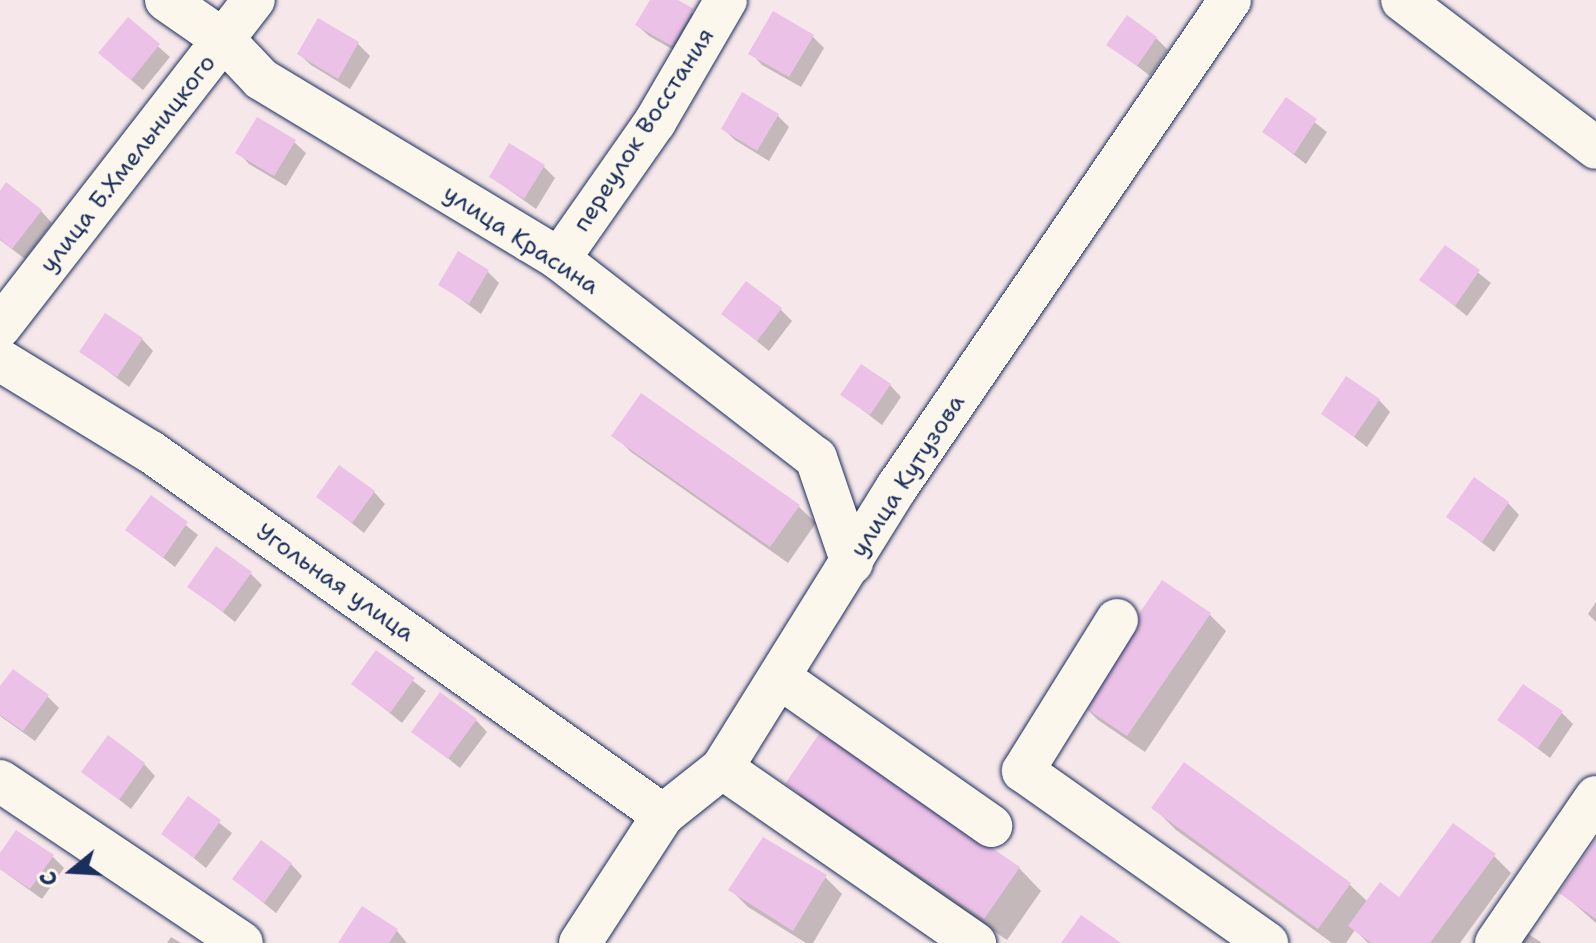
<!DOCTYPE html>
<html>
<head>
<meta charset="utf-8">
<style>
	body { margin:0 }
	#map { position:relative; width:1596px; height:943px; overflow:hidden; background:#f6e7ea; font-family:"Shantell Sans",sans-serif }
	div>[style] { position:absolute }
	.shadow>* { inset:0; background:#0003 }
	.building>* { inset:0; background:#ecc1e7 }
	.roads { filter:drop-shadow(0 0 2px #1b2f5e) drop-shadow(0 0 2px #1b2f5e) }
	.minor>* { height:42px; margin:-21px; padding:0 21px; transform-origin:21px; border-radius:21px; background:#fbf7ec }
	span { translate:-50% -50%; white-space:nowrap; text-align:center; line-height:1.15; -webkit-text-stroke:8px #fbf7ec; paint-order:stroke }
	.street-label { font-size:24px; color:#1b2f5e }
	.north { position:absolute; left:32px; top:831px; width:80px; height:80px; -webkit-text-stroke:6px #fbf7ec; paint-order:stroke; rotate:252deg; font-size:22px; font-weight:700; line-height:32px; text-align:center; color:#1b2f5e }
	.north::after { content:''; display:block; margin:auto; width:28px; height:36px; background:#1b2f5e; clip-path:polygon(50% 0,100% 100%,50% 72%,0 100%) }
</style>
</head>
<body>
<div id="map">
	<div class="shadow">
		<i style="clip-path:polygon(652px 0,674px 0,704px 22px,684px 56px,649px 36px,637px 25px)"></i>
		<i style="clip-path:polygon(128px 20px,170px 57px,143px 90px,112px 64px)"></i>
		<i style="clip-path:polygon(319px 21px,358px 44px,370px 56px,350px 89px,311px 65px,299px 54px)"></i>
		<i style="clip-path:polygon(812px 36px,824px 48px,801px 87px,762px 65px,751px 53px)"></i>
		<i style="clip-path:polygon(1156px 38px,1168px 50px,1150px 76px,1109px 44px)"></i>
		<i style="clip-path:polygon(1286px 100px,1327px 132px,1306px 164px,1264px 132px)"></i>
		<i style="clip-path:polygon(777px 115px,789px 127px,769px 161px,735px 140px,723px 129px)"></i>
		<i style="clip-path:polygon(294px 142px,306px 153px,286px 186px,249px 164px,238px 152px)"></i>
		<i style="clip-path:polygon(544px 167px,555px 178px,536px 209px,491px 177px)"></i>
		<i style="clip-path:polygon(0 194px,41px 211px,52px 223px,25px 259px,0 240px)"></i>
		<i style="clip-path:polygon(1446px 247px,1491px 283px,1467px 316px,1422px 280px)"></i>
		<i style="clip-path:polygon(488px 272px,499px 283px,481px 314px,440px 284px)"></i>
		<i style="clip-path:polygon(780px 309px,792px 321px,769px 351px,724px 314px)"></i>
		<i style="clip-path:polygon(142px 339px,153px 351px,129px 387px,82px 352px)"></i>
		<i style="clip-path:polygon(890px 385px,901px 397px,882px 425px,843px 395px)"></i>
		<i style="clip-path:polygon(1379px 400px,1390px 412px,1367px 447px,1324px 414px)"></i>
		<i style="clip-path:polygon(614px 435px,798px 506px,816px 523px,788px 563px,631px 452px)"></i>
		<i style="clip-path:polygon(374px 492px,385px 504px,364px 533px,319px 497px)"></i>
		<i style="clip-path:polygon(152px 498px,198px 535px,175px 567px,128px 530px)"></i>
		<i style="clip-path:polygon(1508px 503px,1519px 515px,1494px 552px,1449px 517px)"></i>
		<i style="clip-path:polygon(251px 574px,262px 585px,235px 622px,190px 586px)"></i>
		<i style="clip-path:polygon(1596px 602px,1596px 622px,1588px 614px)"></i>
		<i style="clip-path:polygon(1209px 614px,1226px 631px,1145px 752px,1098px 720px,1081px 703px)"></i>
		<i style="clip-path:polygon(377px 653px,426px 691px,402px 723px,354px 684px)"></i>
		<i style="clip-path:polygon(0 690px,48px 697px,59px 708px,35px 741px,0 716px)"></i>
		<i style="clip-path:polygon(1562px 713px,1573px 724px,1550px 758px,1500px 720px)"></i>
		<i style="clip-path:polygon(476px 720px,487px 732px,460px 768px,414px 731px)"></i>
		<i style="clip-path:polygon(144px 764px,155px 776px,131px 809px,84px 772px)"></i>
		<i style="clip-path:polygon(1185px 765px,1350px 885px,1368px 902px,1400px 899px,1494px 856px,1511px 873px,1460px 943px,1368px 943px,1355px 930px,1346px 943px,1332px 943px,1176px 830px,1154px 808px)"></i>
		<i style="clip-path:polygon(788px 783px,1019px 868px,1041px 891px,1007px 940px,810px 806px)"></i>
		<i style="clip-path:polygon(189px 799px,232px 833px,206px 868px,164px 834px)"></i>
		<i style="clip-path:polygon(1596px 843px,1596px 923px,1562px 893px)"></i>
		<i style="clip-path:polygon(52px 856px,64px 868px,42px 899px,0 869px,0 857px)"></i>
		<i style="clip-path:polygon(291px 864px,302px 876px,276px 913px,234px 879px)"></i>
		<i style="clip-path:polygon(825px 877px,842px 894px,813px 943px,806px 943px,748px 907px,731px 890px)"></i>
		<i style="clip-path:polygon(397px 931px,407px 943px,340px 943px)"></i>
		<i style="clip-path:polygon(1527px 933px,1542px 943px,1521px 943px)"></i>
		<i style="clip-path:polygon(171px 937px,181px 943px,167px 943px)"></i>
	</div>
	<div class="building">
		<i style="clip-path:polygon(650px 0,678px 0,694px 9px,672px 46px,635px 25px)"></i>
		<i style="clip-path:polygon(773px 11px,814px 35px,789px 77px,748px 54px)"></i>
		<i style="clip-path:polygon(1127px 15px,1157px 37px,1137px 66px,1106px 45px)"></i>
		<i style="clip-path:polygon(128px 17px,160px 44px,131px 80px,98px 53px)"></i>
		<i style="clip-path:polygon(318px 18px,359px 42px,338px 79px,297px 54px)"></i>
		<i style="clip-path:polygon(742px 92px,779px 114px,757px 151px,721px 129px)"></i>
		<i style="clip-path:polygon(1286px 97px,1317px 119px,1294px 154px,1262px 132px)"></i>
		<i style="clip-path:polygon(257px 117px,296px 140px,274px 176px,235px 153px)"></i>
		<i style="clip-path:polygon(509px 143px,545px 165px,524px 199px,489px 177px)"></i>
		<i style="clip-path:polygon(6px 182px,42px 210px,12px 249px,0 239px,0 191px)"></i>
		<i style="clip-path:polygon(1445px 245px,1480px 270px,1455px 306px,1419px 280px)"></i>
		<i style="clip-path:polygon(458px 251px,489px 270px,469px 304px,438px 285px)"></i>
		<i style="clip-path:polygon(746px 281px,782px 308px,757px 341px,721px 314px)"></i>
		<i style="clip-path:polygon(105px 313px,143px 338px,117px 377px,79px 352px)"></i>
		<i style="clip-path:polygon(861px 364px,891px 384px,870px 415px,840px 395px)"></i>
		<i style="clip-path:polygon(1346px 376px,1380px 399px,1354px 437px,1321px 414px)"></i>
		<i style="clip-path:polygon(641px 393px,800px 505px,770px 547px,611px 436px)"></i>
		<i style="clip-path:polygon(339px 465px,375px 491px,352px 523px,316px 497px)"></i>
		<i style="clip-path:polygon(1474px 477px,1509px 502px,1482px 542px,1446px 517px)"></i>
		<i style="clip-path:polygon(151px 495px,188px 522px,163px 558px,125px 530px)"></i>
		<i style="clip-path:polygon(216px 546px,252px 572px,223px 612px,187px 587px)"></i>
		<i style="clip-path:polygon(1162px 580px,1211px 613px,1127px 736px,1078px 703px)"></i>
		<i style="clip-path:polygon(376px 650px,415px 678px,390px 713px,351px 684px)"></i>
		<i style="clip-path:polygon(13px 669px,49px 695px,23px 731px,0 715px,0 686px)"></i>
		<i style="clip-path:polygon(1523px 684px,1563px 711px,1538px 748px,1497px 720px)"></i>
		<i style="clip-path:polygon(440px 692px,477px 719px,448px 759px,411px 732px)"></i>
		<i style="clip-path:polygon(821px 731px,1020px 867px,984px 919px,785px 784px)"></i>
		<i style="clip-path:polygon(108px 735px,145px 763px,119px 800px,81px 772px)"></i>
		<i style="clip-path:polygon(1184px 762px,1351px 883px,1318px 929px,1151px 808px)"></i>
		<i style="clip-path:polygon(188px 796px,221px 820px,194px 858px,161px 834px)"></i>
		<i style="clip-path:polygon(1453px 823px,1496px 854px,1430px 943px,1371px 943px,1348px 926px,1380px 882px,1399px 897px)"></i>
		<i style="clip-path:polygon(16px 830px,54px 855px,30px 889px,0 869px,0 853px)"></i>
		<i style="clip-path:polygon(763px 837px,827px 875px,793px 931px,728px 890px)"></i>
		<i style="clip-path:polygon(1596px 839px,1596px 919px,1559px 893px)"></i>
		<i style="clip-path:polygon(261px 840px,292px 863px,264px 903px,232px 879px)"></i>
		<i style="clip-path:polygon(362px 906px,398px 929px,389px 943px,338px 943px)"></i>
		<i style="clip-path:polygon(1081px 915px,1121px 943px,1061px 943px)"></i>
	</div>
	<div class="roads">
		<div class="minor">
			<i style="left:166px;top:0;width:72px;rotate:34.8deg"></i>
			<i style="left:225px;top:41px;width:52px;rotate:46.5deg"></i>
			<i style="left:261px;top:79px;width:348px;rotate:31.1deg"></i>
			<i style="left:559px;top:259px;width:325px;rotate:37.8deg"></i>
			<i style="left:816px;top:458px;width:111px;rotate:71.1deg"></i>
			<i style="left:1402px;top:0;width:244px;rotate:37.3deg"></i>
			<i style="left:559px;top:259px;width:167px;rotate:-55deg"></i>
			<i style="left:655px;top:122px;width:141px;rotate:-59.8deg"></i>
			<i style="left:0;top:327px;width:414px;rotate:-52.2deg"></i>
			<i style="left:0;top:360px;width:177px;rotate:31.4deg"></i>
			<i style="left:151px;top:452px;width:628px;rotate:35.34deg"></i>
			<i style="left:1117px;top:620px;width:178px;rotate:121.9deg"></i>
			<i style="left:1023px;top:771px;width:299px;rotate:35.2deg"></i>
			<i style="left:780px;top:678px;width:258px;rotate:35deg"></i>
			<i style="left:722px;top:768px;width:308px;rotate:34.7deg"></i>
			<i style="left:0;top:781px;width:291px;rotate:33.8deg"></i>
			<i style="left:580px;top:943px;width:153px;rotate:-57deg"></i>
			<i style="left:663px;top:815px;width:75px;rotate:-38.5deg"></i>
			<i style="left:722px;top:768px;width:331px;rotate:-58.1deg"></i>
			<i style="left:897px;top:487px;width:590px;rotate:-55.64deg"></i>
			<i style="left:1496px;top:943px;width:177px;rotate:-55.6deg"></i>
		</div>
	</div>
	<div class="street-label">
		<span style="left:644px;top:130px;rotate:-57deg">переулок Восстания</span>
		<span style="left:128px;top:164px;rotate:-52deg">улица Б.Хмельницкого</span>
		<span style="left:521px;top:240px;rotate:33deg">улица Красина</span>
		<span style="left:908px;top:476px;rotate:-57deg">улица Кутузова</span>
		<span style="left:335px;top:583px;rotate:35deg">Угольная улица</span>
	</div>
	<div class="north">С</div>
</div>
</body>
</html>
